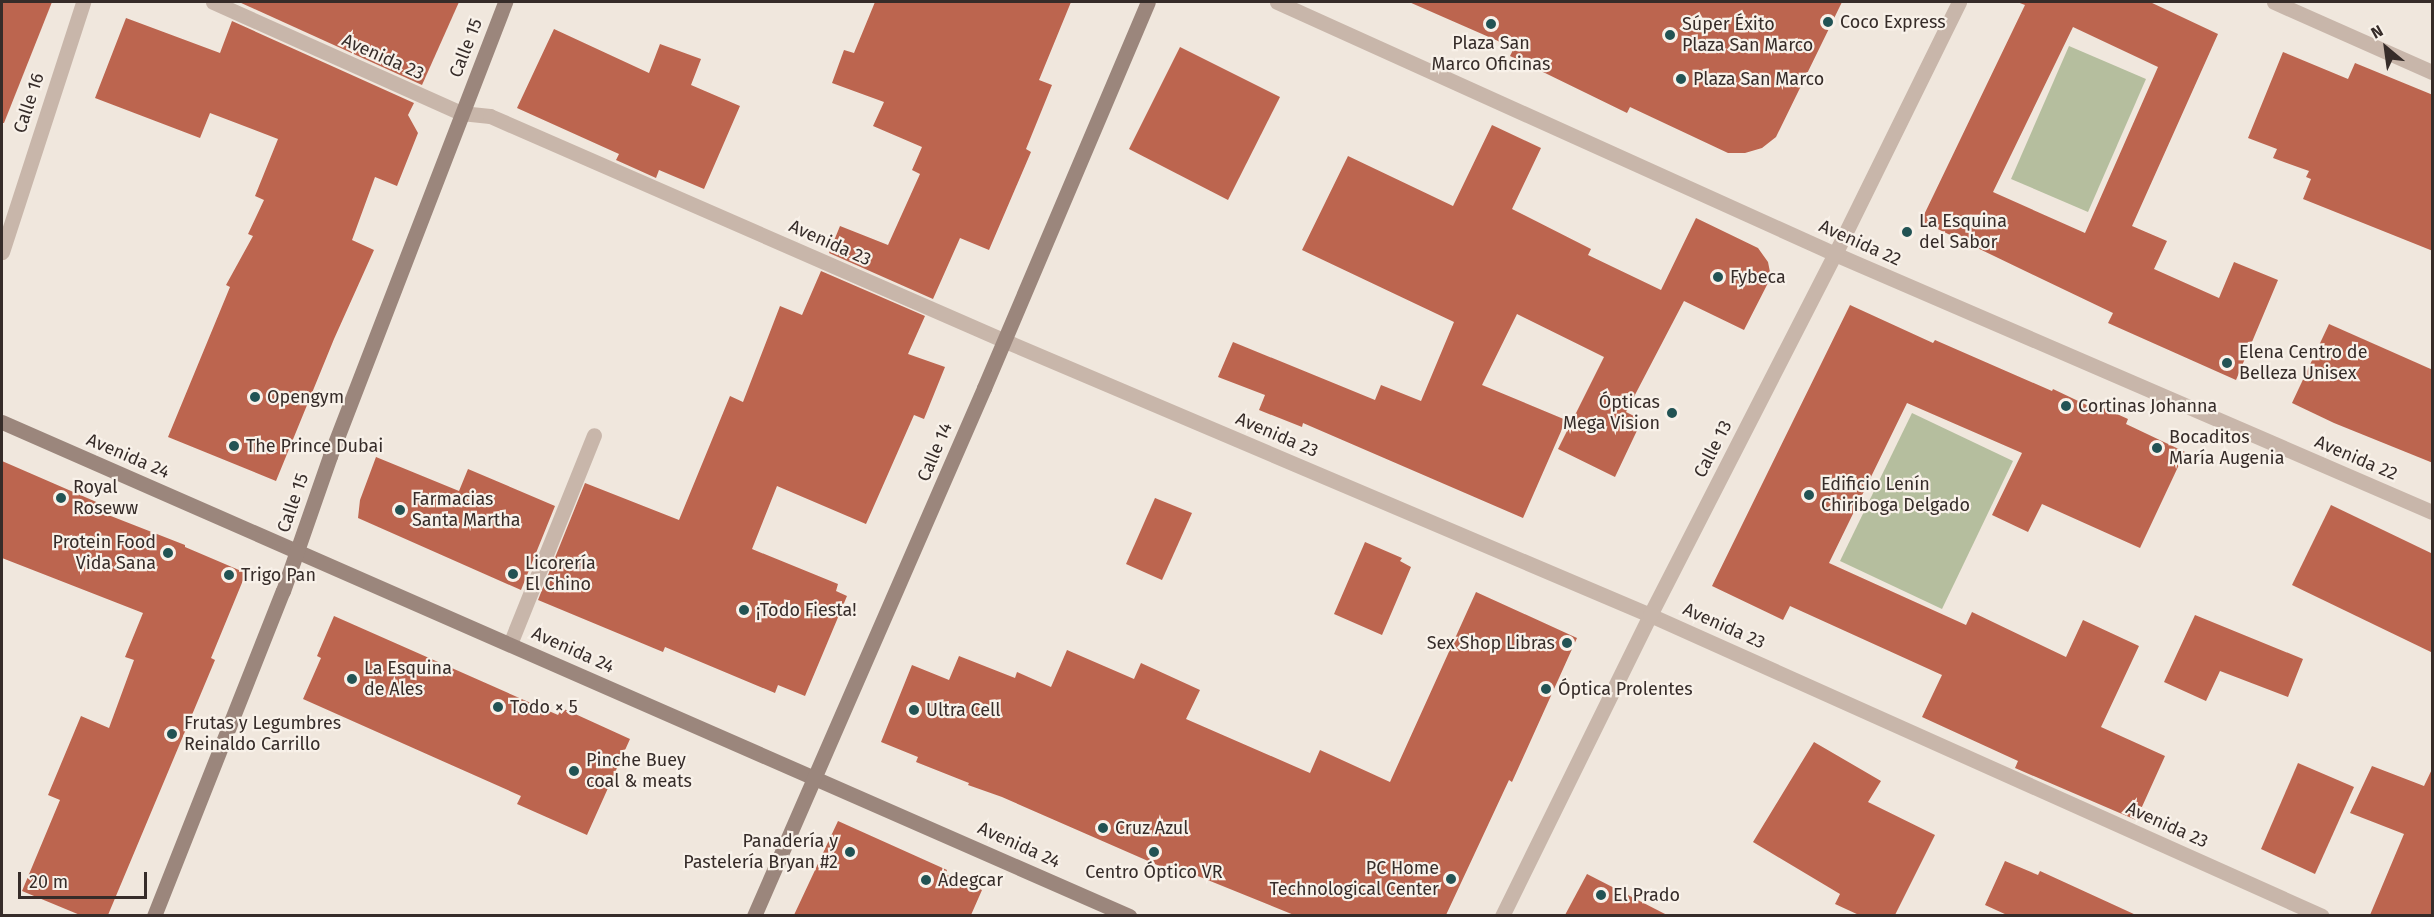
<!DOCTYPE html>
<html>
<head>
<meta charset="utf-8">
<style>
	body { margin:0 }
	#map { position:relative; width:2434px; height:917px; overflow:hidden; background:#f0e7dd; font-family:"Fira Sans",sans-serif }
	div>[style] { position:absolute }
	.green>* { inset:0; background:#b5be9e }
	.building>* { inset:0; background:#bc654f }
	.street>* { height:15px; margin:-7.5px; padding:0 7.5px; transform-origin:7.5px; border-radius:7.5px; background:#c8b6aa }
	.secondary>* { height:15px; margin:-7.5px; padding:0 7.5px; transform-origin:7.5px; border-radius:7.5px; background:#9b867c }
	.dots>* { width:16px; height:16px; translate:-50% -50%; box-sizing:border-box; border:3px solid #f8f1e9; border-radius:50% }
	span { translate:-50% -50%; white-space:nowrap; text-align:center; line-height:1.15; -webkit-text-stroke:4.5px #f8f1e9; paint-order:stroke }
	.poi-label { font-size:18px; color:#362c29 }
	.left { translate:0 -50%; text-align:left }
	.right { translate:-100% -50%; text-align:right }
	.street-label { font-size:18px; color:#362c29 }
	.frame { position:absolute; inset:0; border:3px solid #362c29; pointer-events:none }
	.north { position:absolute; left:2356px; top:18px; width:60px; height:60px; -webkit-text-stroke:4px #f8f1e9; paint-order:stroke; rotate:331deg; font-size:16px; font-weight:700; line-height:24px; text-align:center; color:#362c29 }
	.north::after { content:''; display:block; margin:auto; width:21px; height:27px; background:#362c29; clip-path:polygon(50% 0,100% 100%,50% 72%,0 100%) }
	.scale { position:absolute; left:18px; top:872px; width:129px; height:27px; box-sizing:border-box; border:3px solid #362c29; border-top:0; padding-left:8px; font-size:18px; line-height:21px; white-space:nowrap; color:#362c29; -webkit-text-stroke:4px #f8f1e9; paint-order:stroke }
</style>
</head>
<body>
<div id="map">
	<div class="green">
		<i style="clip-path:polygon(2069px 46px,2146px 79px,2088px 212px,2011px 179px)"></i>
		<i style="clip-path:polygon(1912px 413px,2013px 461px,1942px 609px,1840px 561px)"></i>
	</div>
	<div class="building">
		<i style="clip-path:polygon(2px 2px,52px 2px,4px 123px,2px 123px)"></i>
		<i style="clip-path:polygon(239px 2px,459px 2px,422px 85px)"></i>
		<i style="clip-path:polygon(875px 2px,1071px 2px,1039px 80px,1052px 85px,1026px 149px,1031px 152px,989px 250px,960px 238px,933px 299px,829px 253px,840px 226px,888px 245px,920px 174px,912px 170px,922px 147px,873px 126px,884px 102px,832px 83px,844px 50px,854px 53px)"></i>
		<i style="clip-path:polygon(1409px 2px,1842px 2px,1776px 137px,1762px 148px,1745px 153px,1728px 153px,1630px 107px,1627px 113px,1510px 56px,1514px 48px)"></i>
		<i style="clip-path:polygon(evenodd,2017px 2px,2150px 2px,2218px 34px,2132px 226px,2167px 241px,2154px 269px,2219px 298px,2234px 262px,2278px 280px,2236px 380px,2108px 323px,2113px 313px,1921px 221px,2025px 5px,2017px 2px,2073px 27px,2158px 67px,2085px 233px,1993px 192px,2073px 27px)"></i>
		<i style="clip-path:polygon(126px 18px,220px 53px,232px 21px,414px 103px,408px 115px,418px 133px,397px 186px,375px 177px,352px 240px,374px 250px,334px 339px,276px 481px,168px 437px,230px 287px,226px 285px,253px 236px,248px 234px,264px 200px,255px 196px,278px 139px,210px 113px,200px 138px,95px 98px)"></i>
		<i style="clip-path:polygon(554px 29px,649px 73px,660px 44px,701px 59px,691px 85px,740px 106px,704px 189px,659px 170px,656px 178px,616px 160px,619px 154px,517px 108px)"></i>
		<i style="clip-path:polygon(1180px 47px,1280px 97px,1228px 200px,1129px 149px)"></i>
		<i style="clip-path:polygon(2283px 52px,2348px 79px,2355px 63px,2433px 95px,2433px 251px,2303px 199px,2311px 179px,2306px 177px,2309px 171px,2273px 158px,2277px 149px,2248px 138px)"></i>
		<i style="clip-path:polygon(1492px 125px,1541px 148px,1512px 209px,1591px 249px,1588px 255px,1661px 290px,1696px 218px,1758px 248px,1768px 262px,1770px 272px,1769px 281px,1744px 330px,1684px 301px,1626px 412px,1642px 420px,1615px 477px,1558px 449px,1604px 357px,1517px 314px,1482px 385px,1566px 420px,1523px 518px,1303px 423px,1302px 427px,1259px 410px,1265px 395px,1218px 377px,1233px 342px,1375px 400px,1381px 385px,1421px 401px,1454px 322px,1302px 250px,1348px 156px,1453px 206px)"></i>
		<i style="clip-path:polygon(821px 271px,925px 316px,908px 354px,945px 367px,924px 419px,914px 415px,866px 524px,777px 486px,752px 549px,838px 584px,836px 591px,847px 596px,805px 696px,778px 685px,775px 693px,665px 647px,663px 652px,538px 600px,585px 483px,679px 520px,730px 396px,743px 402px,780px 306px,802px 315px)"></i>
		<i style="clip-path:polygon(1850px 305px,1933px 343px,1935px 340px,2052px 391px,2053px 389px,2095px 409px,2097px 405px,2128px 419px,2126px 424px,2185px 452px,2140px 548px,2042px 504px,2028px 532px,1992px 515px,2022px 453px,1907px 403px,1829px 563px,1966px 625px,1972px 612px,2066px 657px,2083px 620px,2139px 646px,2101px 727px,2165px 756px,2136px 820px,2015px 768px,2018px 761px,1922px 717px,1942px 675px,1790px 606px,1783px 620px,1712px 586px)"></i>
		<i style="clip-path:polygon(2329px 324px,2433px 370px,2433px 463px,2334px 423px,2292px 403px)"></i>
		<i style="clip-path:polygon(376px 457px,459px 491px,468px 469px,555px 506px,521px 590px,358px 518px,360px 500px)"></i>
		<i style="clip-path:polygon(2px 461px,101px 504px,98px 511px,185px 545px,185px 547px,246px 573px,211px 658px,215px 660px,108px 915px,80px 915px,22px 891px,60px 800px,48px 795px,81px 716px,109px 728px,134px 660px,125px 657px,143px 613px,2px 558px)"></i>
		<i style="clip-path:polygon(1155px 498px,1192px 513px,1162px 580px,1126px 564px)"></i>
		<i style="clip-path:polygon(2331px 505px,2433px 554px,2433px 653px,2292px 585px)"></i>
		<i style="clip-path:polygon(1365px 542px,1402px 558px,1400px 561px,1411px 567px,1382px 635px,1334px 614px)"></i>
		<i style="clip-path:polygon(1476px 592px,1577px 638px,1512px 782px,1509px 780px,1446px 915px,1294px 915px,1173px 866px,1171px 871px,1002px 797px,968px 785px,969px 783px,916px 762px,918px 757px,881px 742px,912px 665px,949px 680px,959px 656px,1015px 678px,1017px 672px,1051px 687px,1067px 650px,1134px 679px,1141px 663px,1200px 690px,1186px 719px,1310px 773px,1320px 750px,1390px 782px)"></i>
		<i style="clip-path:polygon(2195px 615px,2303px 659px,2288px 697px,2220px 671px,2206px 701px,2164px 682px)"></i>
		<i style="clip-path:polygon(334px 616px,558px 715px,562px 708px,630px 739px,587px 835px,517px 804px,521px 796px,303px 699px,321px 658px,317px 656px)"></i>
		<i style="clip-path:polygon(1814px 742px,1881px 781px,1868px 802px,1935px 835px,1895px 915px,1859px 915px,1835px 904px,1840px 894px,1753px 842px)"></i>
		<i style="clip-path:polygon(2298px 763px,2354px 787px,2315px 874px,2261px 849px)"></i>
		<i style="clip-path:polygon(2372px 766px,2424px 786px,2433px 767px,2433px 915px,2370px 915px,2404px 834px,2350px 813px)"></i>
		<i style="clip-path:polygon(838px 821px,947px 870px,945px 874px,982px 890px,971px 915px,794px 915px)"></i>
		<i style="clip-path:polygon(2005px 861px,2038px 875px,2040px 871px,2136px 915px,2007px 915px,1985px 905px)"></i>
		<i style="clip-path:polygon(1587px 874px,1667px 915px,1565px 915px)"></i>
	</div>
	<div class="street">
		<i style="left:213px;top:2px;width:272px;rotate:24.1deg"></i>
		<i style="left:461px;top:113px;width:29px;rotate:6deg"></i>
		<i style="left:490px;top:116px;width:560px;rotate:23.59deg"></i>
		<i style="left:1003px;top:340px;width:703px;rotate:23.03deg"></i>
		<i style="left:1650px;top:615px;width:736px;rotate:24.13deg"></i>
		<i style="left:1277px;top:2px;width:612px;rotate:24.3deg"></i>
		<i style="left:1835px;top:254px;width:650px;rotate:23.37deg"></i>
		<i style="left:2274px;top:2px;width:173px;rotate:23.9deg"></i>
		<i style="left:2px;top:252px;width:263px;rotate:-72deg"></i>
		<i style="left:510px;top:644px;width:225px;rotate:-68.1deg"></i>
		<i style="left:1502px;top:916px;width:335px;rotate:-63.8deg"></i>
		<i style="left:1650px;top:615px;width:406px;rotate:-62.9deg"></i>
		<i style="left:1835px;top:254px;width:281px;rotate:-63.8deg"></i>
	</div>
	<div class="secondary">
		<i style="left:2px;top:422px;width:1231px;rotate:23.67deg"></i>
		<i style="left:154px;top:916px;width:350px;rotate:-68.4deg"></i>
		<i style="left:283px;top:591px;width:143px;rotate:-70.8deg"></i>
		<i style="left:330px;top:456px;width:487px;rotate:-68.9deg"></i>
		<i style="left:754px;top:916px;width:576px;rotate:-66.46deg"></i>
		<i style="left:984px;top:388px;width:419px;rotate:-67deg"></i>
	</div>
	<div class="dots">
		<i style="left:1828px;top:22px;background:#225354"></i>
		<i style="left:1491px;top:24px;background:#225354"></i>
		<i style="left:1670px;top:35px;background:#225354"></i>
		<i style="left:1681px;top:79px;background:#225354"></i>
		<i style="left:1907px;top:232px;background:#225354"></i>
		<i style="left:1718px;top:277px;background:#225354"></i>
		<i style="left:2227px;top:363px;background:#225354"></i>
		<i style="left:255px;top:397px;background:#225354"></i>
		<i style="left:2066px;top:406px;background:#225354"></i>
		<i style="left:1672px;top:413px;background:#225354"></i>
		<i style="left:234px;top:446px;background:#225354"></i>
		<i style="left:2157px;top:448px;background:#225354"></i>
		<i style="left:1809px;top:495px;background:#225354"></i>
		<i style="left:61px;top:498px;background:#225354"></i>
		<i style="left:400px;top:510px;background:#225354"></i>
		<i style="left:168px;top:553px;background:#225354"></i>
		<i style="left:513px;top:574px;background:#225354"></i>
		<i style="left:229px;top:575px;background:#225354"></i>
		<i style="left:744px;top:610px;background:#225354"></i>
		<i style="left:1567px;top:643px;background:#225354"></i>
		<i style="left:352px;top:679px;background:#225354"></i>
		<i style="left:1546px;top:689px;background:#225354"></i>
		<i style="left:498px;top:707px;background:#225354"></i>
		<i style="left:914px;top:710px;background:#225354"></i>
		<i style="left:172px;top:734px;background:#225354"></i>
		<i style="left:574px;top:771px;background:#225354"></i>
		<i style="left:1103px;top:828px;background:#225354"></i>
		<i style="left:850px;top:852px;background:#225354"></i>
		<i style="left:1154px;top:852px;background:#225354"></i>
		<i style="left:1451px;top:879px;background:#225354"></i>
		<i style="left:926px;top:880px;background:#225354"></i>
		<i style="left:1601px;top:895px;background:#225354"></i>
	</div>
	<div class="poi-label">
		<span class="left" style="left:1840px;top:22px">Coco Express</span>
		<span class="left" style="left:1682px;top:35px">Súper Éxito<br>Plaza San Marco</span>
		<span style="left:1491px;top:54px">Plaza San<br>Marco Oficinas</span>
		<span class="left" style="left:1693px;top:79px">Plaza San Marco</span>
		<span class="left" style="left:1919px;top:232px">La Esquina<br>del Sabor</span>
		<span class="left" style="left:1730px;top:277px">Fybeca</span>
		<span class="left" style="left:2239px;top:363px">Elena Centro de<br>Belleza Unisex</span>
		<span class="left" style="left:267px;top:397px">Opengym</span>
		<span class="right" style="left:1660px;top:413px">Ópticas<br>Mega Vision</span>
		<span class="left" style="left:2078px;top:406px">Cortinas Johanna</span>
		<span class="left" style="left:2169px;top:448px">Bocaditos<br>María Augenia</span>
		<span class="left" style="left:246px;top:446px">The Prince Dubai</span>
		<span class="left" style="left:1821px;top:495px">Edificio Lenín<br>Chiriboga Delgado</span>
		<span class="left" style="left:73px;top:498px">Royal<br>Roseww</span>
		<span class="left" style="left:412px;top:510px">Farmacias<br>Santa Martha</span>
		<span class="right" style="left:156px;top:553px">Protein Food<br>Vida Sana</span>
		<span class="left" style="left:525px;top:574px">Licorería<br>El Chino</span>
		<span class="left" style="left:241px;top:575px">Trigo Pan</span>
		<span class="left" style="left:756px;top:610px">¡Todo Fiesta!</span>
		<span class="right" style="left:1555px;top:643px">Sex Shop Libras</span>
		<span class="left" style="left:364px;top:679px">La Esquina<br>de Ales</span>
		<span class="left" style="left:1558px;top:689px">Óptica Prolentes</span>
		<span class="left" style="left:510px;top:707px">Todo × 5</span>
		<span class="left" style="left:926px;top:710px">Ultra Cell</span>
		<span class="left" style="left:184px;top:734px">Frutas y Legumbres<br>Reinaldo Carrillo</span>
		<span class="left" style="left:586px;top:771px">Pinche Buey<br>coal &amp; meats</span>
		<span class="left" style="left:1115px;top:828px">Cruz Azul</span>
		<span class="right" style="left:838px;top:852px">Panadería y<br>Pastelería Bryan #2</span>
		<span class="right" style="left:1439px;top:879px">PC Home<br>Technological Center</span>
		<span style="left:1154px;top:872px">Centro Óptico VR</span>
		<span class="left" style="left:938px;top:880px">Adegcar</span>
		<span class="left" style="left:1613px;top:895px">El Prado</span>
	</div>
	<div class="street-label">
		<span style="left:466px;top:48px;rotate:-69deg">Calle 15</span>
		<span style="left:383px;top:57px;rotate:24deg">Avenida 23</span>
		<span style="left:29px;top:103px;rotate:-72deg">Calle 16</span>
		<span style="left:830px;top:243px;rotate:24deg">Avenida 23</span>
		<span style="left:1860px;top:243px;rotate:24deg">Avenida 22</span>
		<span style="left:1277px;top:435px;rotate:23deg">Avenida 23</span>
		<span style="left:1713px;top:449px;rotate:-63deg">Calle 13</span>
		<span style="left:935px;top:452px;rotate:-67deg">Calle 14</span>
		<span style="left:128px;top:456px;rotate:23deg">Avenida 24</span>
		<span style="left:2356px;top:458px;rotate:23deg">Avenida 22</span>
		<span style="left:293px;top:503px;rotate:-71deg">Calle 15</span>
		<span style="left:1724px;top:626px;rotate:24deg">Avenida 23</span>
		<span style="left:573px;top:650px;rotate:24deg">Avenida 24</span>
		<span style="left:2167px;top:825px;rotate:24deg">Avenida 23</span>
		<span style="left:1019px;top:845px;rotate:24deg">Avenida 24</span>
	</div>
	<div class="frame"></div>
	<div class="north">N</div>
	<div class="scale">20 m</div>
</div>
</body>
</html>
